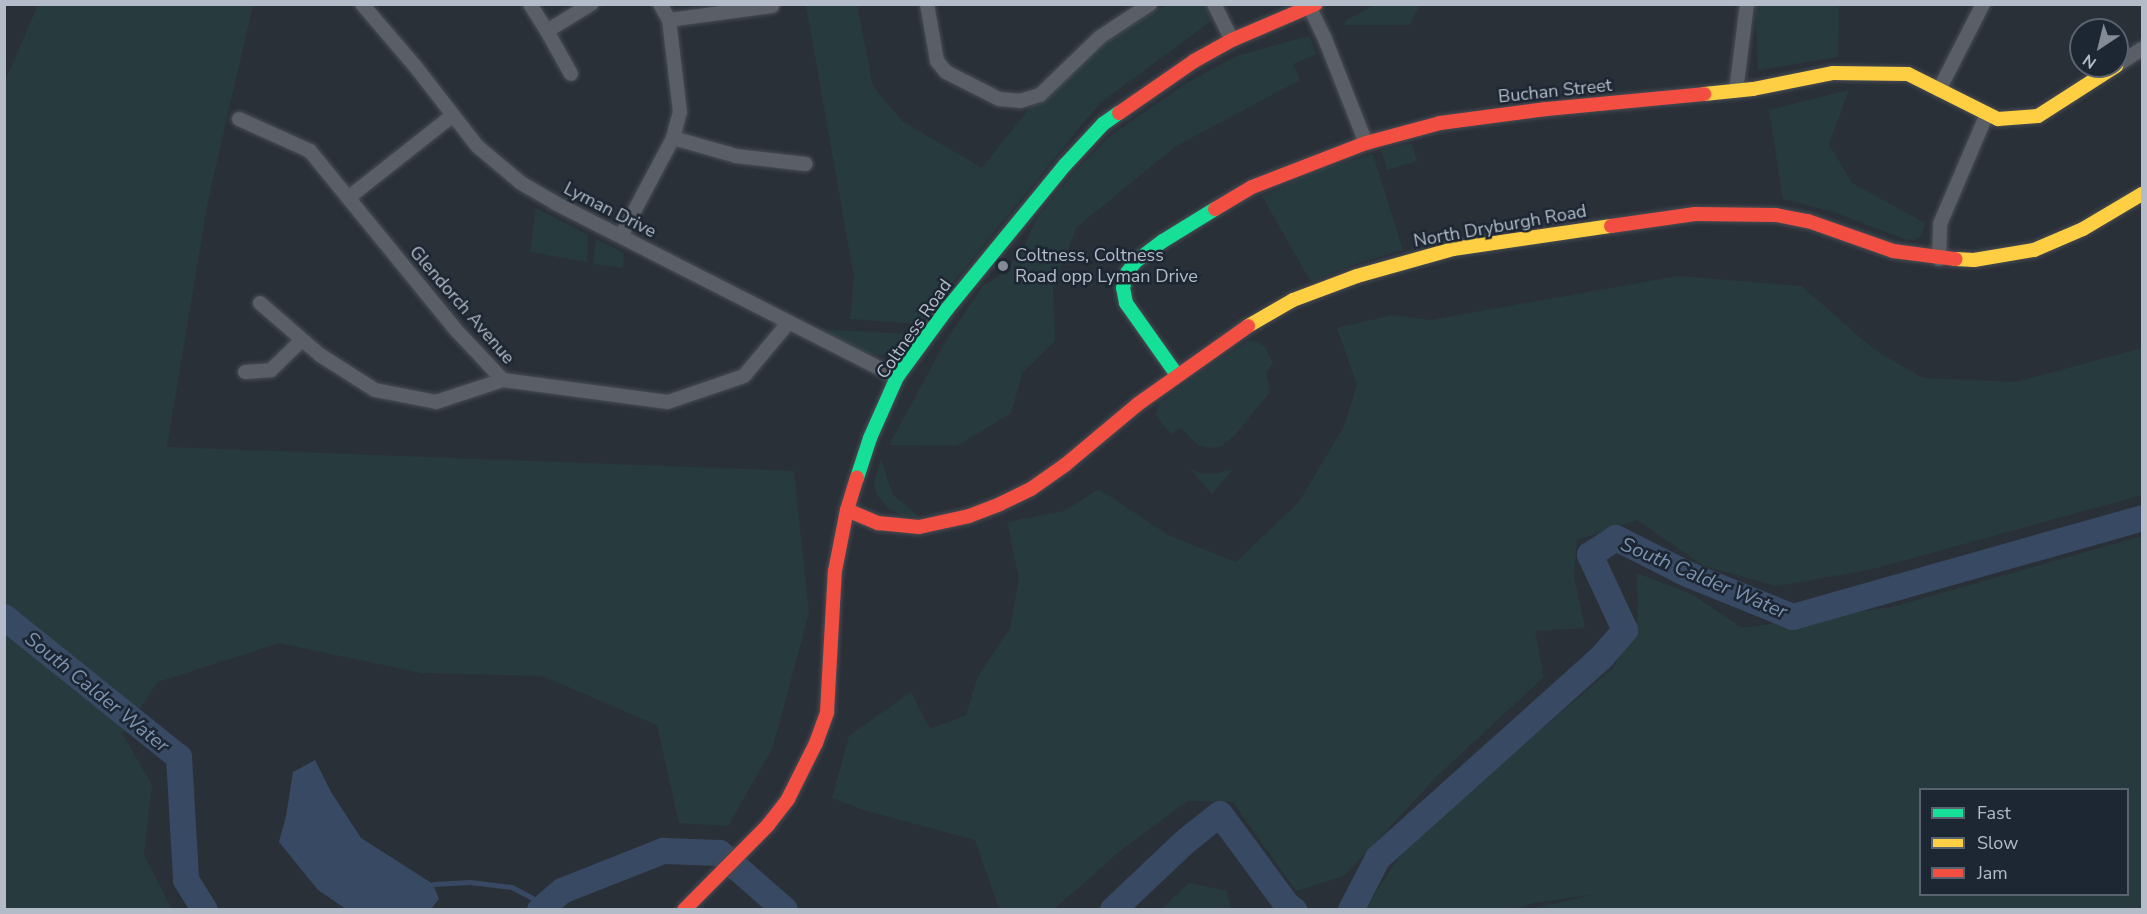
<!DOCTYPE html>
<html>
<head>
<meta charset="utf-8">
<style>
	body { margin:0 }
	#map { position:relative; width:2147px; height:914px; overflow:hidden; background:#2a3038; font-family:"Nunito Sans",sans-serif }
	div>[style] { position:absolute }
	.green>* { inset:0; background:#273a3e }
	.water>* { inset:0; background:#384963 }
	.stream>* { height:4.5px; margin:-2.25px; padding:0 2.25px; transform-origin:2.25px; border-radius:2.25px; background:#384963 }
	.river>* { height:26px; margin:-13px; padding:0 13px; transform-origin:13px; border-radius:13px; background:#384963 }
	.roads { filter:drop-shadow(0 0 2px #484c53) drop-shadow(0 0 2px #484c53) }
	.street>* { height:14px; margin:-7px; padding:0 7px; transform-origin:7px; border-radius:7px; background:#5a5e66 }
	.fast>* { height:14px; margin:-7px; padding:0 7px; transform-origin:7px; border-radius:7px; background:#16e098 }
	.slow>* { height:14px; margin:-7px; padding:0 7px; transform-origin:7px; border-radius:7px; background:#ffcf43 }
	.jam>* { height:14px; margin:-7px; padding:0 7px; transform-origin:7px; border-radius:7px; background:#f24e42 }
	.dots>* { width:16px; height:16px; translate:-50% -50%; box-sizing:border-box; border:3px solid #1d2633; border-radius:50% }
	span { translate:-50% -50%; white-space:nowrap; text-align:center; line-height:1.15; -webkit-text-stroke:5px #1d2633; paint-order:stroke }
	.street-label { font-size:18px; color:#b4bcc9 }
	.poi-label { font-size:18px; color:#b4bcc9 }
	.left { translate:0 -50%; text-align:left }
	.water-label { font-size:20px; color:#7c92b1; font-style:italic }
	.frame { position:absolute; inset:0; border:6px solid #b4bcc9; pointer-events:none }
	.legend { position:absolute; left:1919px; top:788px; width:210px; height:108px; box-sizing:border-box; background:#1d2633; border:2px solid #59626f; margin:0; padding:8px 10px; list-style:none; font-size:18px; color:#b4bcc9 }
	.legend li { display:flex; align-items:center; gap:12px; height:30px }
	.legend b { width:30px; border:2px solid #59626f }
	.north { position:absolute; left:2069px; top:18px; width:60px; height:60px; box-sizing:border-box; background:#1d2633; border:2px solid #59626f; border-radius:50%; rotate:215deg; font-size:16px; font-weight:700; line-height:24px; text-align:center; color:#b4bcc9 }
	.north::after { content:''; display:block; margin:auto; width:21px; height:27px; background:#848b96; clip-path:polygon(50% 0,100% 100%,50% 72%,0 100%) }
</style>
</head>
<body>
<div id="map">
	<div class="green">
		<i style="clip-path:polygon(38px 5px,253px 5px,208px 201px,167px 447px,794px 471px,809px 613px,773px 747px,728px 826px,679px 823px,657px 725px,543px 676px,421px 673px,279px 643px,158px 682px,122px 733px,152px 785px,144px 855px,172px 909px,5px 909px,4px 84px)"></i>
		<i style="clip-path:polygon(806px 5px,857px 5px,873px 86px,902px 121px,982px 168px,1031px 106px,1042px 101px,1107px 41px,1144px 14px,1169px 5px,1202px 5px,1206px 6px,1212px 20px,1100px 103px,919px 324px,850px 319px,854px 277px)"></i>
		<i style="clip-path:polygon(1374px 5px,1374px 4px,1420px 5px,1409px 25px,1346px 25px,1345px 21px)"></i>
		<i style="clip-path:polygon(1755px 5px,1839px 5px,1838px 57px,1758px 70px)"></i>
		<i style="clip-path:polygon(1309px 36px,1317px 54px,1293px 64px,1300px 80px,1176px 146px,1077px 227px,1053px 286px,1055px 341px,1023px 372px,1011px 413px,957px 446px,889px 445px,943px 346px,984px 284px,997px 278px,1022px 252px,1037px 217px,1074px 172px,1111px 135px,1188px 82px,1237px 56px)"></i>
		<i style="clip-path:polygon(1849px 90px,1829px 144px,1852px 183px,1925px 223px,1921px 236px,1915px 240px,1904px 239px,1834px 212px,1783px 199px,1769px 110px)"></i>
		<i style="clip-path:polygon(1412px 143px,1417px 161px,1387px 170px,1381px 150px)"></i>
		<i style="clip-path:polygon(1373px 154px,1403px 250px,1356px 264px,1311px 282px,1262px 196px,1323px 169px)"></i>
		<i style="clip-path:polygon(536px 208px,588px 235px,587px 262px,530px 252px)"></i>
		<i style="clip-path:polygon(596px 239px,624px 253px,623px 268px,593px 264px)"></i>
		<i style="clip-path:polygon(1678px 276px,1801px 286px,1876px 351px,1923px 378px,2016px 382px,2142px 348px,2142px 495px,1869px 570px,1776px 586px,1704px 566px,1637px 520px,1577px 540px,1574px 576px,1585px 628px,1535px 631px,1544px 677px,1437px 776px,1344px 876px,1296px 891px,1233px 802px,1188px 801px,1125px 847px,1054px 909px,999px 909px,975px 840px,867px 811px,832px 798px,849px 736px,911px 692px,930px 729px,966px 715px,978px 676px,1010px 628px,1019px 579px,1007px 522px,1064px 511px,1099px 489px,1168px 535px,1236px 562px,1299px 502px,1344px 426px,1357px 385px,1337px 328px,1392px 315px,1431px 320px)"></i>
		<i style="clip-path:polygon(815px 329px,911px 334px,898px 351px,891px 356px,868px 354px)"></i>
		<i style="clip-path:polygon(1254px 340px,1265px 347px,1273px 363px,1266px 373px,1270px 392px,1235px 435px,1222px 446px,1210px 448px,1198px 445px,1180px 428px,1171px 434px,1156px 415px,1159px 403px,1203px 370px,1248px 341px)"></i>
		<i style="clip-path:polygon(881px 459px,893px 495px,919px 516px,902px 516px,890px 510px,877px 495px,874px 483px)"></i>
		<i style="clip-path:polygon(1190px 469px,1199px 473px,1215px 474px,1233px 469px,1212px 494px)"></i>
		<i style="clip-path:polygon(evenodd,2142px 536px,2142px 909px,1530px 909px,1597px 894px,1534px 903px,1514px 909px,1365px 909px,1399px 857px,1472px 789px,1614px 667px,1638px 621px,1637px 573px,1693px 595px,1742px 628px,1892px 607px,2142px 536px,1920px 790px,2128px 790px,2128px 894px,1920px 894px,1920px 790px)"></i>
		<i style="clip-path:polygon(1189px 883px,1227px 891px,1231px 909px,1161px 909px)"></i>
	</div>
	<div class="water">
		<i style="clip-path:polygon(315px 760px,331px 792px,361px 838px,433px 884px,439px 899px,431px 909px,346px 909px,318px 890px,279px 842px,286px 816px,293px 772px)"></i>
	</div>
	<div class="stream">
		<i style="left:433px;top:884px;width:37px;rotate:-3deg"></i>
		<i style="left:470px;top:882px;width:42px;rotate:6.8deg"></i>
		<i style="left:512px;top:887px;width:38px;rotate:28deg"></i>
	</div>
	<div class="river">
		<i style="left:4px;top:617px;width:224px;rotate:38.7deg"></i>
		<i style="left:179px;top:757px;width:123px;rotate:86.7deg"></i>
		<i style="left:186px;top:880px;width:36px;rotate:58deg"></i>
		<i style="left:540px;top:910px;width:29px;rotate:-41deg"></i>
		<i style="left:562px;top:891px;width:109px;rotate:-21.6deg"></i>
		<i style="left:663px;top:851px;width:57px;rotate:2deg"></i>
		<i style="left:720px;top:853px;width:86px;rotate:41.2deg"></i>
		<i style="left:1113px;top:910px;width:100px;rotate:-43.4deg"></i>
		<i style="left:1186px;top:841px;width:43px;rotate:-38.5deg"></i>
		<i style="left:1220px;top:814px;width:113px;rotate:53.6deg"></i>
		<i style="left:1287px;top:905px;width:9px;rotate:36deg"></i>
		<i style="left:1351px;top:910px;width:59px;rotate:-62.6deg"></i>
		<i style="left:1378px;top:858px;width:300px;rotate:-41.9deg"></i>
		<i style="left:1601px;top:658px;width:37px;rotate:-49deg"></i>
		<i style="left:1625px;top:630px;width:83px;rotate:-115deg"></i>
		<i style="left:1590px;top:555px;width:31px;rotate:-33deg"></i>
		<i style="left:1616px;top:538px;width:80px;rotate:26.9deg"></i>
		<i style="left:1687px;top:574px;width:114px;rotate:22.1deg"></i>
		<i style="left:1793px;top:617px;width:363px;rotate:-15.8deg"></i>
	</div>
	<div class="roads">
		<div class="street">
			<i style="left:362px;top:4px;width:82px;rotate:49.5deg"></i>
			<i style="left:415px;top:66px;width:101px;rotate:52.2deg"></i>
			<i style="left:477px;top:146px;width:57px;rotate:40.1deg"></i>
			<i style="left:521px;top:183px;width:39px;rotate:30deg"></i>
			<i style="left:555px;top:203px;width:384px;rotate:27deg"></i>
			<i style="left:530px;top:4px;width:32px;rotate:58deg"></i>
			<i style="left:547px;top:31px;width:52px;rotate:-31.5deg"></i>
			<i style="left:927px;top:4px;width:58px;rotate:80deg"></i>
			<i style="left:937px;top:61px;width:14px;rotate:51deg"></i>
			<i style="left:946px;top:72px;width:59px;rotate:27deg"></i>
			<i style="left:999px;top:99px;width:21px;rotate:5deg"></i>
			<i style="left:1020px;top:101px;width:21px;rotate:-17deg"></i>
			<i style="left:1040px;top:95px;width:83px;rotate:-44deg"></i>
			<i style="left:1100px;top:37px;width:60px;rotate:-33.4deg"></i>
			<i style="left:1214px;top:4px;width:40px;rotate:63.4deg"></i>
			<i style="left:1310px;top:8px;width:34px;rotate:64deg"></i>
			<i style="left:1325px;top:39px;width:112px;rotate:68.5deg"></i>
			<i style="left:669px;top:20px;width:104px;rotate:-7.7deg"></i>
			<i style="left:547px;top:31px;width:49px;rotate:60.8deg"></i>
			<i style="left:2117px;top:65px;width:30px;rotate:-33deg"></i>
			<i style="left:1939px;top:90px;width:97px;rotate:-62.9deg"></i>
			<i style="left:1736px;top:91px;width:88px;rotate:-82.8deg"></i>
			<i style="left:239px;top:119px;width:78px;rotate:24.3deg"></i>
			<i style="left:310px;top:151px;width:230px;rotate:50.8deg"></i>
			<i style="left:455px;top:329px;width:70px;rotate:46.7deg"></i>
			<i style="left:503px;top:380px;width:166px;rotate:7.6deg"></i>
			<i style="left:668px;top:402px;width:80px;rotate:-18.9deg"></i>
			<i style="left:744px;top:376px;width:70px;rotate:-50.2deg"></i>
			<i style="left:673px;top:138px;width:66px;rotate:15.9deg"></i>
			<i style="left:736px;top:156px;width:70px;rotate:6.5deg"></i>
			<i style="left:348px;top:198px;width:132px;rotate:-38.3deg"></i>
			<i style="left:621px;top:236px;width:111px;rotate:-62deg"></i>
			<i style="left:673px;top:138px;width:27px;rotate:-75deg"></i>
			<i style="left:680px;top:112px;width:93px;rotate:-96.8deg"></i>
			<i style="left:669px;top:20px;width:18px;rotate:-119deg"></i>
			<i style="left:1939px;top:259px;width:35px;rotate:-88deg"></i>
			<i style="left:1940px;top:224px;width:120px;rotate:-66.9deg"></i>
			<i style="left:260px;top:303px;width:79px;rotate:40.9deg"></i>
			<i style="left:320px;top:355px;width:65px;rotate:32.5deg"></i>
			<i style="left:375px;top:390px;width:62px;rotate:11.1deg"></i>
			<i style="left:436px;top:402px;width:71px;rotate:-18.2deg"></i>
			<i style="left:245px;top:372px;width:26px;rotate:-4deg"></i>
			<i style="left:271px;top:370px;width:43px;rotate:-44.1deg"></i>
		</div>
		<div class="fast">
			<i style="left:1177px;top:375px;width:88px;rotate:-125.3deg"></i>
			<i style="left:1126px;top:303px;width:15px;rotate:-101deg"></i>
			<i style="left:1123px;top:288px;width:16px;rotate:-75deg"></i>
			<i style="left:1127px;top:273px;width:14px;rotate:-54deg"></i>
			<i style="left:1135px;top:262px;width:35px;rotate:-37deg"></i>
			<i style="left:1163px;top:241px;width:61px;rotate:-31.6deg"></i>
			<i style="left:857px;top:478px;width:42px;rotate:-72deg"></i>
			<i style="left:870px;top:438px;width:67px;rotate:-66.1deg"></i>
			<i style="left:897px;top:377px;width:84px;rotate:-53.7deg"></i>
			<i style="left:947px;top:309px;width:186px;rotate:-50.7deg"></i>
			<i style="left:1065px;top:165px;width:56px;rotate:-47.2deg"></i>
			<i style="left:1103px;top:124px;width:19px;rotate:-35deg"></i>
		</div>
		<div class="slow">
			<i style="left:1704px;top:94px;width:49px;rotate:-5.8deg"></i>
			<i style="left:1753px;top:89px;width:82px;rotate:-11.3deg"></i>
			<i style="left:1833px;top:73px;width:75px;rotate:0.8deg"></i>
			<i style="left:1908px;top:74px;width:101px;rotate:26.6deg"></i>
			<i style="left:1998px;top:119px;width:40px;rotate:-4.3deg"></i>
			<i style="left:2038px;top:116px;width:93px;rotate:-32.7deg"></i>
			<i style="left:1955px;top:259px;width:19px;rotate:3deg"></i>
			<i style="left:1974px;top:260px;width:61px;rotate:-9.5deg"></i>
			<i style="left:2034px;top:250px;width:53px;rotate:-23.2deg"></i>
			<i style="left:2083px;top:229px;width:69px;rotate:-30.7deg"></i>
			<i style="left:1248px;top:326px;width:52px;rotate:-30deg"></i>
			<i style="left:1293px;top:300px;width:68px;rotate:-20.6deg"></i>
			<i style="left:1357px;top:276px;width:100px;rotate:-15.7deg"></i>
			<i style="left:1453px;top:249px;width:160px;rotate:-8.3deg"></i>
		</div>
		<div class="jam">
			<i style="left:1119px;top:113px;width:91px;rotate:-34.7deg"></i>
			<i style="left:1194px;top:61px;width:43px;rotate:-28.9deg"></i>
			<i style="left:1232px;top:40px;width:91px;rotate:-23.2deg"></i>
			<i style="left:1215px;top:209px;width:43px;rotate:-30.7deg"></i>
			<i style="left:1252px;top:187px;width:122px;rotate:-21.1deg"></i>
			<i style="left:1366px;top:143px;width:77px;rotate:-15.1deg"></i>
			<i style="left:1440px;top:123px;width:107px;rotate:-7.5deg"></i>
			<i style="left:1546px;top:109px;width:159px;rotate:-5.4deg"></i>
			<i style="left:1611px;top:226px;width:85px;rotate:-8.1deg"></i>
			<i style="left:1695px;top:214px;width:81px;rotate:0.7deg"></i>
			<i style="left:1776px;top:215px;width:33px;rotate:11deg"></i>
			<i style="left:1808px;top:221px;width:90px;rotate:19.4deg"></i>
			<i style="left:1893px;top:251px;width:63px;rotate:7.4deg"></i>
			<i style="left:847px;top:510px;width:34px;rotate:23deg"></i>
			<i style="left:878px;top:523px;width:41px;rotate:5.6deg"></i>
			<i style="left:919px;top:527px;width:51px;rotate:-12.4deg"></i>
			<i style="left:969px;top:516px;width:33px;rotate:-21deg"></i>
			<i style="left:1000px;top:504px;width:34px;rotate:-26deg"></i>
			<i style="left:1031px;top:489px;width:42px;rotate:-35.2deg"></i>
			<i style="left:1065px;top:465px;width:95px;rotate:-39.9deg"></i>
			<i style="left:1138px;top:404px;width:135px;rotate:-35.3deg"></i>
			<i style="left:684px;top:910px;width:120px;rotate:-45.3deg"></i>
			<i style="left:768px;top:825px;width:33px;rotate:-52deg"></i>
			<i style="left:788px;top:799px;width:63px;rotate:-63.4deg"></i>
			<i style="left:816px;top:743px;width:33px;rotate:-70deg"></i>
			<i style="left:827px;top:712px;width:141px;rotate:-86.8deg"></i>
			<i style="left:835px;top:571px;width:62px;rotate:-78.9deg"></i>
			<i style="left:847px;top:510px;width:34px;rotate:-73deg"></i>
		</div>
	</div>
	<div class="dots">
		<i style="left:1003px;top:266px;background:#848b96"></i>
	</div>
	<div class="street-label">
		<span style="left:1555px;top:91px;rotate:-6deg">Buchan Street</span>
		<span style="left:610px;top:210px;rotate:27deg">Lyman Drive</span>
		<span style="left:1500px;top:226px;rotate:-10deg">North Dryburgh Road</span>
		<span style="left:462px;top:305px;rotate:49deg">Glendorch Avenue</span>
		<span style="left:914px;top:329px;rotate:-55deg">Coltness Road</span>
	</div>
	<div class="poi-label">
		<span class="left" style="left:1015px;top:266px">Coltness, Coltness<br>Road opp Lyman Drive</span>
	</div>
	<div class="water-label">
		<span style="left:1704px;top:578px;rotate:23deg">South Calder Water</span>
		<span style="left:97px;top:692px;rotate:39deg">South Calder Water</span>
	</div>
	<div class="frame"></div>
	<ul class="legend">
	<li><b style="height:8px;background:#16e098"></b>Fast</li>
	<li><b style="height:8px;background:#ffcf43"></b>Slow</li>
	<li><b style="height:8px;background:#f24e42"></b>Jam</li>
	</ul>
	<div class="north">N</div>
</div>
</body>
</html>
